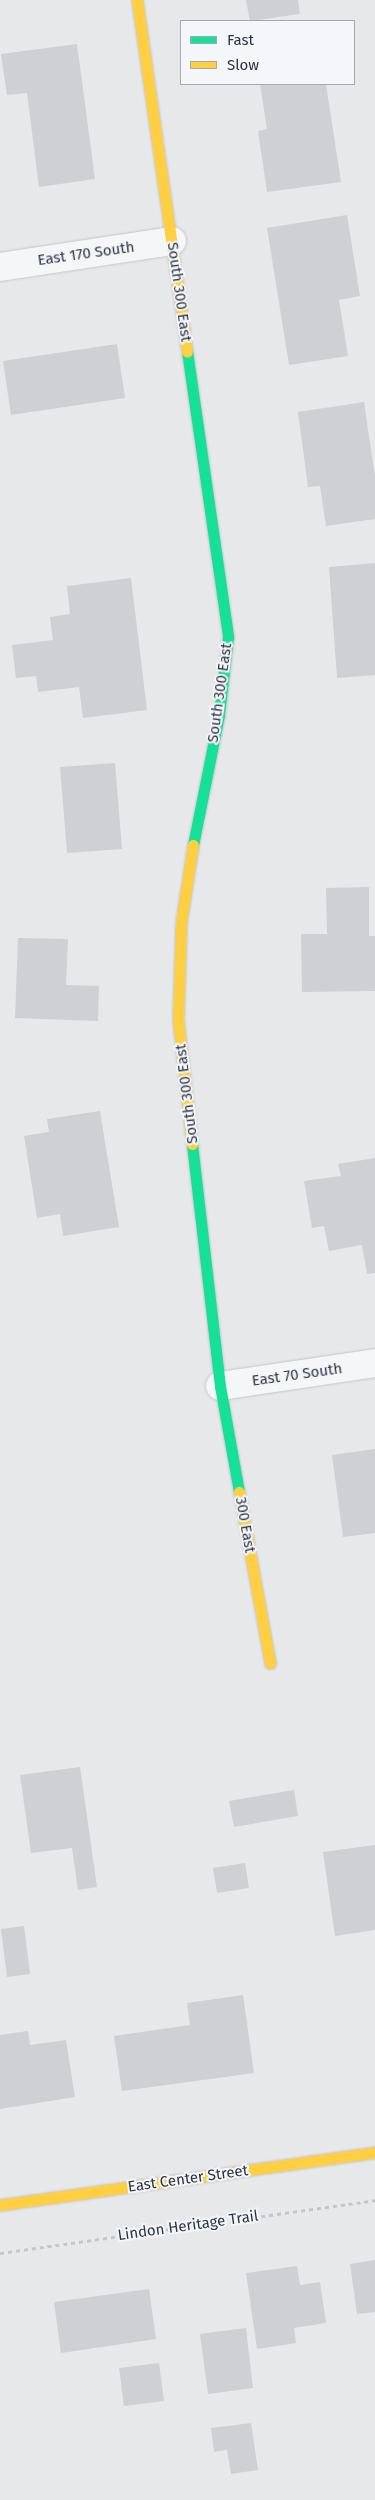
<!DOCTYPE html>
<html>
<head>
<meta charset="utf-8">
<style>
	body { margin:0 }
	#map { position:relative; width:375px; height:2500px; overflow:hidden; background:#e6e8ea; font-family:"Fira Sans",sans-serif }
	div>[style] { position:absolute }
	.building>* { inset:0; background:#ced0d3 }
	.path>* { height:3px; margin-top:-1.5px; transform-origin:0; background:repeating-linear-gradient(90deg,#c5c6ca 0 4px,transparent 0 8px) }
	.roads { filter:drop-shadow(0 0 1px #c4c6c8) drop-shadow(0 0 1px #c4c6c8) }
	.street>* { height:28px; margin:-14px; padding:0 14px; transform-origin:14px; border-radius:14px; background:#f5f6f7 }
	.fast>* { height:11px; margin:-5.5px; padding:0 5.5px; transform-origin:5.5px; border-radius:5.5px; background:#16e098 }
	.slow>* { height:11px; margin:-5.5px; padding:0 5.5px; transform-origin:5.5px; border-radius:5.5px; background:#ffcf43 }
	span { translate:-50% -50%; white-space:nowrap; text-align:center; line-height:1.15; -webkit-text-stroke:4px #f4f6f9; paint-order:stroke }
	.street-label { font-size:15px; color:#2b3445 }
	.legend { position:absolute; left:180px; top:20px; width:175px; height:65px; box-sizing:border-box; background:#f4f6f9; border:1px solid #a4a8b1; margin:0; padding:6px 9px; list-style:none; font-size:15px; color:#2b3445 }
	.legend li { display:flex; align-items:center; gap:10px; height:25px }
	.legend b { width:25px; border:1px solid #a4a8b1 }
</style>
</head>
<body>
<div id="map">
	<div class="building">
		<i style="clip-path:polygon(246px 0,298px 0,300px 14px,250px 21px)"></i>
		<i style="clip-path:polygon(77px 44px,95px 179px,39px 187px,27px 93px,7px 95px,1px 54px)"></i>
		<i style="clip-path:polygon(260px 84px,326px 84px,341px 182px,267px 192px,258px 131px,267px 129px)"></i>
		<i style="clip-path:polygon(347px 215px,360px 296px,339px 300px,348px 356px,289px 365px,267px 228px)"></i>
		<i style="clip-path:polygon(117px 344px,125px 398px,11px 415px,3px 361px)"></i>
		<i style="clip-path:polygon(364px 402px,375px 477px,375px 519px,326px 526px,320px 486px,308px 487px,298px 412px)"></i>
		<i style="clip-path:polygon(375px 563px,375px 675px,337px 678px,329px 567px)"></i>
		<i style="clip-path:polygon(131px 578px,147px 710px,83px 718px,79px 687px,38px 692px,36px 676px,16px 678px,12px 645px,53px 640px,50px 617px,70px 614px,67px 586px)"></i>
		<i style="clip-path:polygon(115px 763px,122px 849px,67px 853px,60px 767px)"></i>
		<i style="clip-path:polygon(369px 887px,369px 936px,375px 936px,375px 991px,302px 992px,301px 934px,327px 934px,326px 888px)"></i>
		<i style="clip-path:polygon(18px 938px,68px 939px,66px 985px,99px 986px,98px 1021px,15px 1018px)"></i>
		<i style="clip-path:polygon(100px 1111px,119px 1227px,63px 1236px,60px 1214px,37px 1218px,24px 1136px,49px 1132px,47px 1119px)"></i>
		<i style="clip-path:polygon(375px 1158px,375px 1273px,367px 1274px,362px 1245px,329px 1251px,324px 1226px,312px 1228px,304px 1181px,341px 1176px,338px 1164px)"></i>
		<i style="clip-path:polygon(375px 1449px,375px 1533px,343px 1537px,332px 1455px)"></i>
		<i style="clip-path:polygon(80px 1767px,97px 1887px,78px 1890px,72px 1848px,31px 1853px,20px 1775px)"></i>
		<i style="clip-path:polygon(294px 1790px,298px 1816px,234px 1827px,229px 1801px)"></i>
		<i style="clip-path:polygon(375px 1845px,375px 1930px,335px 1936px,323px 1852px)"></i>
		<i style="clip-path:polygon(245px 1863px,249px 1888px,217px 1893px,213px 1868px)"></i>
		<i style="clip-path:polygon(24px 1926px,30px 1974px,7px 1977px,1px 1929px)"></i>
		<i style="clip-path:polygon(243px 1995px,254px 2073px,122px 2091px,114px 2036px,190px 2025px,187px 2003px)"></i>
		<i style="clip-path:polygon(28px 2031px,30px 2045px,66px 2040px,75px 2097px,0 2109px,0 2035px)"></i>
		<i style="clip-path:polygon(375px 2260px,375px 2312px,357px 2314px,350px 2264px)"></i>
		<i style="clip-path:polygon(297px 2266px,300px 2285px,320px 2282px,326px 2323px,294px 2328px,296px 2343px,257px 2349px,246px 2273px)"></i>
		<i style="clip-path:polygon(149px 2289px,156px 2339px,61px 2353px,54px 2302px)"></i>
		<i style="clip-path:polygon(246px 2328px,253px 2388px,208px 2394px,200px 2334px)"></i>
		<i style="clip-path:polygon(159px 2363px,164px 2401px,124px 2406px,119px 2368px)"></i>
		<i style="clip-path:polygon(251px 2423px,258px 2470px,231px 2474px,227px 2450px,214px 2452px,211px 2428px)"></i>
	</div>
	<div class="path">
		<i style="left:0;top:2253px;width:379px;rotate:-8deg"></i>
	</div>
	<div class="roads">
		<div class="street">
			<i style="left:0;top:267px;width:174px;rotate:-8.6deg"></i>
			<i style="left:220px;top:1386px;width:157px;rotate:-8.4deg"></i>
		</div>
		<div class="fast">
			<i style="left:187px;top:351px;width:289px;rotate:81.8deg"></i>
			<i style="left:228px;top:637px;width:79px;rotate:96.6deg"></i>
			<i style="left:219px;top:715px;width:133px;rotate:101.3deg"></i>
			<i style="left:192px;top:1144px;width:244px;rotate:83.4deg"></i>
			<i style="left:220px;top:1386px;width:108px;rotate:79.8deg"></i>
		</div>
		<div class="slow">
			<i style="left:137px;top:0;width:355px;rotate:81.9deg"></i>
			<i style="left:192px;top:1144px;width:126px;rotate:-96.4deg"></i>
			<i style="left:178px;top:1019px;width:96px;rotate:-88.2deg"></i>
			<i style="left:181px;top:923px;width:79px;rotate:-81.3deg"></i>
			<i style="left:239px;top:1492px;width:174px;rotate:79.7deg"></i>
			<i style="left:0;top:2205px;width:379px;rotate:-8deg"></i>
		</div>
	</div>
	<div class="street-label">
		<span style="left:86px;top:254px;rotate:-8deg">East 170 South</span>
		<span style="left:179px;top:292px;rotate:82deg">South 300 East</span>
		<span style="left:220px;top:693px;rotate:-82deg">South 300 East</span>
		<span style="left:187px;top:1094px;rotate:-97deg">South 300 East</span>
		<span style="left:297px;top:1375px;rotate:-8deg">East 70 South</span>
		<span style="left:245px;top:1525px;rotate:80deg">300 East</span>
		<span style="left:188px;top:2179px;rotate:-8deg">East Center Street</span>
		<span style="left:188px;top:2226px;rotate:-8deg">Lindon Heritage Trail</span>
	</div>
	<ul class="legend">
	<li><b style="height:6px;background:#16e098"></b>Fast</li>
	<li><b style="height:6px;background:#ffcf43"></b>Slow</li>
	</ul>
</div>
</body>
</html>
